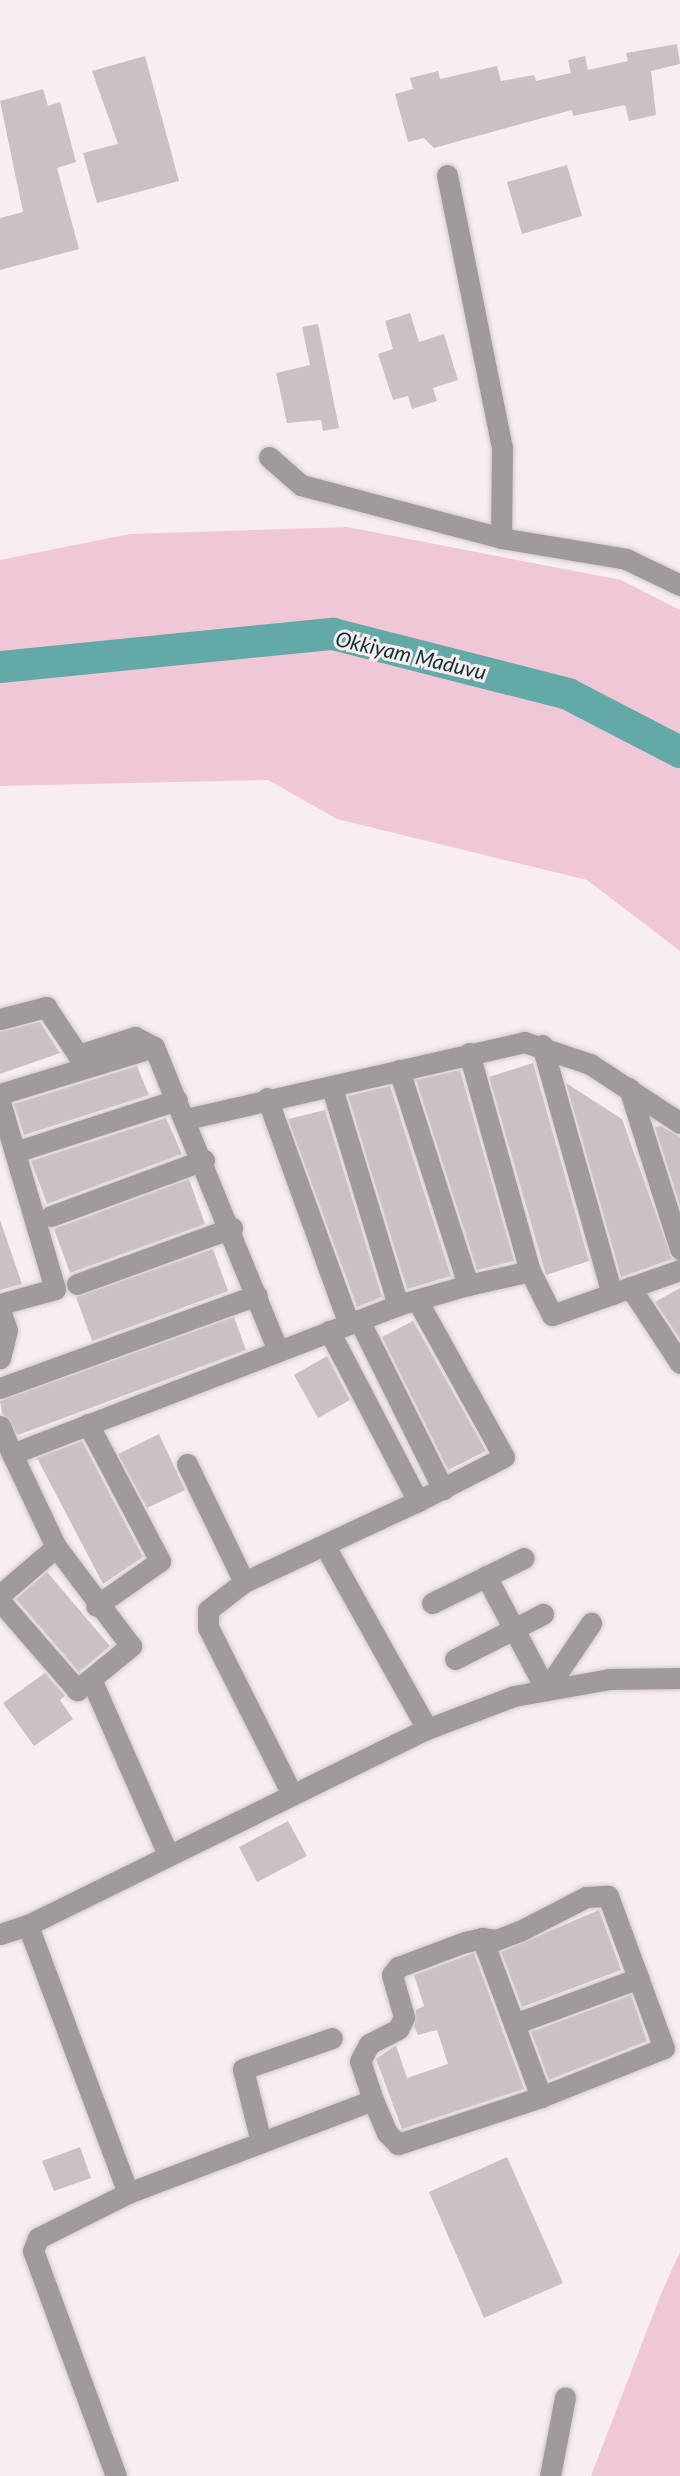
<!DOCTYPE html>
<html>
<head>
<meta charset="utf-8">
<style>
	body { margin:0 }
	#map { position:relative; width:680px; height:2476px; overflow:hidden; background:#f8edf1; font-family:Lato,sans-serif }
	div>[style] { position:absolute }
	.green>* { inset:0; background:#f0c7d6 }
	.river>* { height:32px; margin:-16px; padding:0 16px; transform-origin:16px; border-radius:16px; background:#62a9a7 }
	.building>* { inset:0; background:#cbc1c4 }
	.roads { filter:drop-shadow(0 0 2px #d3c9cd) drop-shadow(0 0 2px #d3c9cd) }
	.minor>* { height:21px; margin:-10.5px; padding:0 10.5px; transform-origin:10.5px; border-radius:10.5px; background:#9f9b9c }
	span { translate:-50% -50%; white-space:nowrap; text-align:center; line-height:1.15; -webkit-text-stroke:6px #f8edf1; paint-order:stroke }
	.water-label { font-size:21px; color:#0f3332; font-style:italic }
</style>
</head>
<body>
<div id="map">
	<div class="green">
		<i style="clip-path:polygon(347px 527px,621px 580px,680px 610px,680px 951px,587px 880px,337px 819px,268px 780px,0 786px,0 560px,130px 534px)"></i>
		<i style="clip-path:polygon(680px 2252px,680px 2476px,591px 2476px,661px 2294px)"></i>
	</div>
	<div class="river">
		<i style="left:0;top:667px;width:335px;rotate:-5.7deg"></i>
		<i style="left:333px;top:634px;width:243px;rotate:14.3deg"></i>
		<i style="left:568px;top:694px;width:126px;rotate:27.4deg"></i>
	</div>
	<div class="building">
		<i style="clip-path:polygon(677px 44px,680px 64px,651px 71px,656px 115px,629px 121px,625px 105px,573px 116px,572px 110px,434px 148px,424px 138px,408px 142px,395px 94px,413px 89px,410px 78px,438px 71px,440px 79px,497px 66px,501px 81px,534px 75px,536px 81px,571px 73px,568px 60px,585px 56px,588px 70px,628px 61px,626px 53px)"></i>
		<i style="clip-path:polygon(145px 56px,179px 181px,97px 203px,83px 153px,118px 144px,92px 71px)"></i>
		<i style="clip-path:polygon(43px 89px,48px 106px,60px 102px,76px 162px,57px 168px,79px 249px,0 270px,0 218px,23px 212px,0 101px)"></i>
		<i style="clip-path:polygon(567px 165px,582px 216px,522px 234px,507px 182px)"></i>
		<i style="clip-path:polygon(410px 313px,419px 342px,444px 334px,458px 380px,433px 388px,437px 401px,412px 409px,408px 396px,393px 400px,378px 354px,393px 349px,385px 321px)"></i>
		<i style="clip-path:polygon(318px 324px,339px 428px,323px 431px,321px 420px,287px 423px,276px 373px,310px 365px,302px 327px)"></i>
		<i style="clip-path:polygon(40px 1022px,60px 1053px,0 1074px,0 1032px)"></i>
		<i style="clip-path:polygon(533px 1063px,589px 1261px,546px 1275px,489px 1077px)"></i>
		<i style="clip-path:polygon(137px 1066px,149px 1095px,24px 1135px,14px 1104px)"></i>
		<i style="clip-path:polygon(460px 1070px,514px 1261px,477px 1270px,416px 1080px)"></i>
		<i style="clip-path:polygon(566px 1083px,622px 1119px,672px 1259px,621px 1277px)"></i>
		<i style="clip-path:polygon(390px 1086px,451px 1276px,407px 1289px,348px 1096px)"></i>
		<i style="clip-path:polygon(325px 1110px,382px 1297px,357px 1307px,288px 1119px)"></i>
		<i style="clip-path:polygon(166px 1118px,182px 1154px,47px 1204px,31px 1161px)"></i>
		<i style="clip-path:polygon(661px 1126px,680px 1137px,680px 1206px,655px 1127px)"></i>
		<i style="clip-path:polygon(189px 1179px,205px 1224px,70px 1273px,54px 1229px)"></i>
		<i style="clip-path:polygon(0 1220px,22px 1284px,0 1290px)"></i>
		<i style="clip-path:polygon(213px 1249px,228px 1291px,92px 1341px,76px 1297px)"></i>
		<i style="clip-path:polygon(680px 1288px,680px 1339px,655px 1302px)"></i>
		<i style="clip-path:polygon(234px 1317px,246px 1350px,18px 1435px,2px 1413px,0 1401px)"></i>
		<i style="clip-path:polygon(413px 1321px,486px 1451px,448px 1470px,382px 1337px)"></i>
		<i style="clip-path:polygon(327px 1356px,350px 1400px,318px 1418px,294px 1375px)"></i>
		<i style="clip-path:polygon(159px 1434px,185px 1490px,147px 1508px,118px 1454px)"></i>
		<i style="clip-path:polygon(82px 1441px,143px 1557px,103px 1584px,37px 1458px)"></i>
		<i style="clip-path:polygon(47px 1572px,110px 1646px,79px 1672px,16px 1599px)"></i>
		<i style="clip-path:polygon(45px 1673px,65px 1696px,60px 1700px,73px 1719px,34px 1746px,3px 1703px)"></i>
		<i style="clip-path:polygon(288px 1821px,307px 1856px,257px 1882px,239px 1847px)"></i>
		<i style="clip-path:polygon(599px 1910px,621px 1970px,522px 2007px,501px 1952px)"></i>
		<i style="clip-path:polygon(474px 1953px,524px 2089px,402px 2129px,376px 2059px,396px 2045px,407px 2078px,448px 2064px,437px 2030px,418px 2035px,414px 2026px,416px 2010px,424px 2006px,414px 1975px)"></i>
		<i style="clip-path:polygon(631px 1995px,647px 2041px,549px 2080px,531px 2032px)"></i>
		<i style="clip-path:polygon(80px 2147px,91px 2178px,54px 2191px,42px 2161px)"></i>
		<i style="clip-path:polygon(507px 2157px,563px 2283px,484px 2318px,429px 2192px)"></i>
	</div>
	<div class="roads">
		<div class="minor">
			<i style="left:447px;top:175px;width:278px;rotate:78.6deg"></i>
			<i style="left:502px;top:448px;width:90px;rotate:90.6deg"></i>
			<i style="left:269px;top:457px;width:43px;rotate:41.2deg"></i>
			<i style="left:301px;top:485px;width:207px;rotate:14.8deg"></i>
			<i style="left:501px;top:538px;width:127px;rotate:9.5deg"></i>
			<i style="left:626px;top:559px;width:60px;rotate:25.7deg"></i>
			<i style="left:0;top:1019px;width:48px;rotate:-14.6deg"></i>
			<i style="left:46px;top:1007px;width:58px;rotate:56.3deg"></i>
			<i style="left:78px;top:1055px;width:60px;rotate:-17.5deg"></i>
			<i style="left:135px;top:1037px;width:21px;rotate:28deg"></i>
			<i style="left:154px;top:1047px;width:328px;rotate:67.8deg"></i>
			<i style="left:542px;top:1045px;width:259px;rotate:74.3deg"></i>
			<i style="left:469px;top:1053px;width:226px;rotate:74.4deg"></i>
			<i style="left:399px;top:1070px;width:226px;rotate:72.2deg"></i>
			<i style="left:332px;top:1088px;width:227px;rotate:73.1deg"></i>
			<i style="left:629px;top:1088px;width:169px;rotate:72.4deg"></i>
			<i style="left:0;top:1094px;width:161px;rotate:-17deg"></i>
			<i style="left:267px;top:1098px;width:240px;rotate:70.1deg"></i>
			<i style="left:0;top:1102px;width:195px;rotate:73.6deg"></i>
			<i style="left:55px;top:1289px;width:57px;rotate:164.7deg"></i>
			<i style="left:186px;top:1119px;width:347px;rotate:-12.8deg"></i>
			<i style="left:524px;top:1042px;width:70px;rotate:18.4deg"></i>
			<i style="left:590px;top:1064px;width:108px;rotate:33.2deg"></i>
			<i style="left:15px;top:1152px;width:170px;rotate:-17.8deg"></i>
			<i style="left:51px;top:1216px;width:163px;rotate:-20.1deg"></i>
			<i style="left:77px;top:1284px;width:165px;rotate:-19.9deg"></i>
			<i style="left:630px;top:1287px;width:91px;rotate:56.7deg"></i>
			<i style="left:417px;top:1300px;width:179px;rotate:61deg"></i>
			<i style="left:504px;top:1457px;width:97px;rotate:152.9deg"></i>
			<i style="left:0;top:1310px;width:21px;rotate:71deg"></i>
			<i style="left:7px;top:1330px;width:29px;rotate:104deg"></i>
			<i style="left:359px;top:1320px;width:189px;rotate:63.6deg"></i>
			<i style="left:0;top:1388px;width:273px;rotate:-19.9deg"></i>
			<i style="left:88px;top:1424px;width:155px;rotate:62.3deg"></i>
			<i style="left:160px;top:1561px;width:78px;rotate:144.9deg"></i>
			<i style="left:0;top:1426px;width:30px;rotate:67deg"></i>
			<i style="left:187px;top:1464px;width:131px;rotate:64.2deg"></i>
			<i style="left:326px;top:1548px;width:207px;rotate:60.8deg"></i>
			<i style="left:486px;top:1576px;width:129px;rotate:62.2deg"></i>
			<i style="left:546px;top:1690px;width:81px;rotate:-56.1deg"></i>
			<i style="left:0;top:1595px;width:74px;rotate:-40.6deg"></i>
			<i style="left:56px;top:1547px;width:103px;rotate:-115.3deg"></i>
			<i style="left:12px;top:1454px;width:414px;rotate:-21.1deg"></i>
			<i style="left:398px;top:1305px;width:73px;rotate:-15.9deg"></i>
			<i style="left:468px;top:1285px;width:64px;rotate:-12.7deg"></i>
			<i style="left:530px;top:1271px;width:49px;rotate:63.4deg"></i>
			<i style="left:552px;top:1315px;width:136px;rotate:-19.4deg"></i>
			<i style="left:0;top:1601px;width:118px;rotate:49.1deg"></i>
			<i style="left:77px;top:1690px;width:70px;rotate:-39.2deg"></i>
			<i style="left:131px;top:1646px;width:124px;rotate:-127.1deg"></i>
			<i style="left:432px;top:1603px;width:102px;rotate:-26.1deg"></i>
			<i style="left:455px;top:1659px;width:99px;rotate:-27.1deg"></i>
			<i style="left:91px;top:1679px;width:191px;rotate:66.3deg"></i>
			<i style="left:292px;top:1794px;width:187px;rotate:-116.7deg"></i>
			<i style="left:208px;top:1627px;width:17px;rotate:-90deg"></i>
			<i style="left:208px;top:1610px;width:46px;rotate:-37.9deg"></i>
			<i style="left:244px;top:1582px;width:192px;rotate:-25deg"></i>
			<i style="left:418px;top:1501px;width:192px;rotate:-117.6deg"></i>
			<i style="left:0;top:1934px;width:29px;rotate:-18deg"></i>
			<i style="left:482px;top:1938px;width:170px;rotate:69.6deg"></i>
			<i style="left:541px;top:2097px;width:151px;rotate:161.8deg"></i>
			<i style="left:398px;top:2144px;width:16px;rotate:-135deg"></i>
			<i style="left:387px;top:2133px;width:36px;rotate:-113deg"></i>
			<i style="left:373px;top:2100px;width:41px;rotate:-108.4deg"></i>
			<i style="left:360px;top:2061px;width:19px;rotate:-62deg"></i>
			<i style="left:369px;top:2044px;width:33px;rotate:-27deg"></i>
			<i style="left:398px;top:2029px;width:13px;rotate:-63deg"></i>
			<i style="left:404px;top:2017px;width:44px;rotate:-105.9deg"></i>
			<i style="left:392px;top:1975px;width:10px;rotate:-53deg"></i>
			<i style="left:398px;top:1967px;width:72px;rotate:-20.5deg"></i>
			<i style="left:465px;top:1942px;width:17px;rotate:-13deg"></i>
			<i style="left:482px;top:1938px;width:14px;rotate:8deg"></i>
			<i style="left:496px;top:1940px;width:26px;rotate:-21deg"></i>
			<i style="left:520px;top:1931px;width:74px;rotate:-27.3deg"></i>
			<i style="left:586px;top:1897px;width:22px;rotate:-3deg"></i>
			<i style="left:608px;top:1896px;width:162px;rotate:69.8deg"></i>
			<i style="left:664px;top:2048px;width:132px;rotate:158.3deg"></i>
			<i style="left:514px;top:2024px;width:133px;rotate:-20.2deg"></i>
			<i style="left:261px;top:2142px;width:75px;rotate:-103.9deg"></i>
			<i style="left:243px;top:2069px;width:94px;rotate:-19.2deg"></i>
			<i style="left:128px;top:2193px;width:286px;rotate:-110.5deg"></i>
			<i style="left:28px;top:1925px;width:445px;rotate:-26.2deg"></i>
			<i style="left:427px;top:1729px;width:93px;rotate:-20.8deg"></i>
			<i style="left:514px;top:1696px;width:97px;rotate:-10.1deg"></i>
			<i style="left:609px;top:1679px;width:71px;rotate:-0.8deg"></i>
			<i style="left:116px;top:2476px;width:240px;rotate:-110.2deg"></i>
			<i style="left:33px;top:2251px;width:14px;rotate:-69deg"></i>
			<i style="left:38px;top:2238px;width:101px;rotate:-26.6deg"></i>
			<i style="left:128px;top:2193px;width:262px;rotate:-20.8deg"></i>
			<i style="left:550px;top:2476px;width:80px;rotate:-79.2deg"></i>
		</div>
	</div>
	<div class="water-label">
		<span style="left:411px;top:655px;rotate:13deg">Okkiyam Maduvu</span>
	</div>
</div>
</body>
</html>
